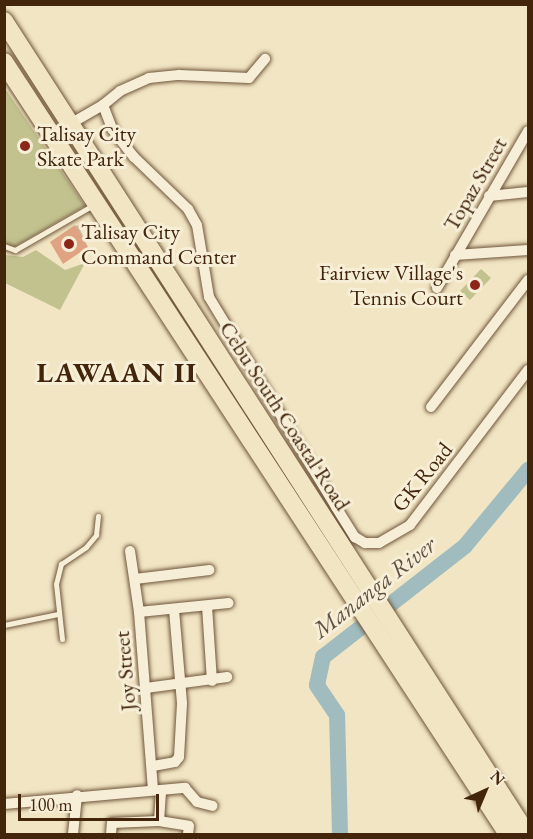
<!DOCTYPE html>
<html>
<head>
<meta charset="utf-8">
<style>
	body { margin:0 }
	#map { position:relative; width:533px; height:839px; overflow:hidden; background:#f2e5c3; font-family:"EB Garamond",serif }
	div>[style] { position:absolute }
	.green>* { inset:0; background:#c2c28f }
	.shadow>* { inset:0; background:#0003 }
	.river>* { height:16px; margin:-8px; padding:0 8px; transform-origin:8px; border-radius:8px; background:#a0bcbf }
	.building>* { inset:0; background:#dfa382 }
	.roads { filter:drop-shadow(0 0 2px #6f553a) drop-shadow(0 0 2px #6f553a) }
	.lane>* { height:5px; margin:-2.5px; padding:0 2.5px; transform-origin:2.5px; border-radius:2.5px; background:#f7eed8 }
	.street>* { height:10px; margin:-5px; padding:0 5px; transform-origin:5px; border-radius:5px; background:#f7eed8 }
	.highway>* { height:18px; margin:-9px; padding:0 9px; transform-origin:9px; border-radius:9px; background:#f2e5c3 }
	.dots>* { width:16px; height:16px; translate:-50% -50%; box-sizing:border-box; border:3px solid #f7eed8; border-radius:50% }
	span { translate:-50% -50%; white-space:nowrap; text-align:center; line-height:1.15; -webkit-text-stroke:6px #f7eed8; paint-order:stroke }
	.poi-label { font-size:22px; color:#43250c }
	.left { translate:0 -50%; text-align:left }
	.right { translate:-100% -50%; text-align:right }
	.street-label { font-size:22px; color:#43250c }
	.water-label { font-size:24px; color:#5f5242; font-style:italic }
	.district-label { font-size:28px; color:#43250c; font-weight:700; letter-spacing:1.5px }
	.frame { position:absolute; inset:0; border:6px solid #43250c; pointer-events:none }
	.north { position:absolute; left:455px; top:761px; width:60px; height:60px; -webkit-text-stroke:4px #f7eed8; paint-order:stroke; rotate:44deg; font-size:16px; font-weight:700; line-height:24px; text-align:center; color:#43250c }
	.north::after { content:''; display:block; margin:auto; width:21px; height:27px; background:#43250c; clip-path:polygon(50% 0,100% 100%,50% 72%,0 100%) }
	.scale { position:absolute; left:18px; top:794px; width:141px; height:27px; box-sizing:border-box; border:3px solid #43250c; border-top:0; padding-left:8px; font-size:18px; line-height:21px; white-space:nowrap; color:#43250c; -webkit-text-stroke:4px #f7eed8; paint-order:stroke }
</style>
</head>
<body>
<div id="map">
	<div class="green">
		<i style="clip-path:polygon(4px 87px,85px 206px,14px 247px,5px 243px)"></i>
		<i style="clip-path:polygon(36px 250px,65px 270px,85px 263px,60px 310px,5px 283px,5px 255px,23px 257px)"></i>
		<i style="clip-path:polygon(481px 269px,491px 278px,470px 300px,460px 291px)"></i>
	</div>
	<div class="shadow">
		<i style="clip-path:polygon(78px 225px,87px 246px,54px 240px)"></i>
	</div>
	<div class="river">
		<i style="left:340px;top:834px;width:119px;rotate:-91.4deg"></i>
		<i style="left:337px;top:715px;width:36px;rotate:-124deg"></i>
		<i style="left:317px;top:685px;width:29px;rotate:-78deg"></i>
		<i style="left:323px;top:657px;width:180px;rotate:-38deg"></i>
		<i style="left:465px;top:546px;width:99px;rotate:-50.3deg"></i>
	</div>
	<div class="building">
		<i style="clip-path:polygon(75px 225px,88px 247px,63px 264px,50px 242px)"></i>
	</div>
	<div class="roads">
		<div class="lane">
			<i style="left:4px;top:246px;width:12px;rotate:20deg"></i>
			<i style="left:15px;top:250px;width:92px;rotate:-29.9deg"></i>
			<i style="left:4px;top:625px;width:55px;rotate:-11.5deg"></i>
			<i style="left:62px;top:639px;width:55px;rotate:-96.2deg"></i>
			<i style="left:56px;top:584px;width:21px;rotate:-76deg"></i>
			<i style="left:61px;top:564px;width:30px;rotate:-34deg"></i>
			<i style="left:86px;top:547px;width:16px;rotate:-50deg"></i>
			<i style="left:96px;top:535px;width:19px;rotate:-84deg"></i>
		</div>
		<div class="street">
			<i style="left:103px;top:105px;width:22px;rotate:-39deg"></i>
			<i style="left:120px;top:91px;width:32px;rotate:-24deg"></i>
			<i style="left:149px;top:78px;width:30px;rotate:-6deg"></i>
			<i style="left:179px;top:75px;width:70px;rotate:2.5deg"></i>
			<i style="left:249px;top:78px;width:25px;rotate:-50deg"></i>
			<i style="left:70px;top:124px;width:38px;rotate:-30deg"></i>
			<i style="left:103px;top:105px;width:26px;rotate:69deg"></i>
			<i style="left:112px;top:129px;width:36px;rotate:52deg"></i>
			<i style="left:134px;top:157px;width:75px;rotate:43.9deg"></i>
			<i style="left:188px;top:209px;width:18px;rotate:61deg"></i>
			<i style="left:197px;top:225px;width:73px;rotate:80.5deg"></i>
			<i style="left:209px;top:297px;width:245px;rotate:58.8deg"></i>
			<i style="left:336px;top:507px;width:36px;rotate:58deg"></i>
			<i style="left:355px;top:537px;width:12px;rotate:31deg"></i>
			<i style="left:365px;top:543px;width:14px"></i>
			<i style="left:379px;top:543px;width:36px;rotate:-30deg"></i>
			<i style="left:410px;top:525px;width:195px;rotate:-52.7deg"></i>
			<i style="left:489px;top:196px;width:39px;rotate:-6deg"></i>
			<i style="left:455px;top:255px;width:73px;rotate:-3.9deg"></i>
			<i style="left:437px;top:288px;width:181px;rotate:-59.9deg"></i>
			<i style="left:431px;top:407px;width:160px;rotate:-52.6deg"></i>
			<i style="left:130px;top:551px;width:62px;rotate:81.6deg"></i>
			<i style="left:139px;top:612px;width:178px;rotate:85.5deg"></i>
			<i style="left:135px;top:579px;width:75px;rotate:-6.9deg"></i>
			<i style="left:207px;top:606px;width:75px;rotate:86.2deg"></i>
			<i style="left:139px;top:612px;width:90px;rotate:-5.7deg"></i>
			<i style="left:146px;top:688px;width:82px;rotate:-7.7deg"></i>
			<i style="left:153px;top:766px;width:22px;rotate:-10deg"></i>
			<i style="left:175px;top:762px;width:6px;rotate:-51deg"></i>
			<i style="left:179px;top:757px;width:54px;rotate:-86.8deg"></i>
			<i style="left:182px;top:703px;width:94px;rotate:-94.9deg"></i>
			<i style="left:4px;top:804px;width:182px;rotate:-5.1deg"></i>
			<i style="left:185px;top:788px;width:18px;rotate:49deg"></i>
			<i style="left:197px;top:802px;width:16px;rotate:14deg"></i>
			<i style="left:159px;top:821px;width:30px;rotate:-86deg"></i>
			<i style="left:73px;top:834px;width:39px;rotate:-84deg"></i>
			<i style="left:111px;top:834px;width:11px;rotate:-85deg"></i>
			<i style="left:112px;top:823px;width:47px;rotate:-2.4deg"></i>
			<i style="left:159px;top:821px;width:30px;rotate:9deg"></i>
			<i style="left:189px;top:826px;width:8px;rotate:97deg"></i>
		</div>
		<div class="highway">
			<i style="left:4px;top:21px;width:967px;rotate:57.25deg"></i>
			<i style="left:4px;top:62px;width:922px;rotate:56.86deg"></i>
		</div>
	</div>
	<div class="dots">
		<i style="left:25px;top:146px;background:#8f2418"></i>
		<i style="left:69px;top:244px;background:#8f2418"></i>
		<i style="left:475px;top:285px;background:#8f2418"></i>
	</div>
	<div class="poi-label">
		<span class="left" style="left:37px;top:146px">Talisay City<br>Skate Park</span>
		<span class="left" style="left:81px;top:244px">Talisay City<br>Command Center</span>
		<span class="right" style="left:463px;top:285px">Fairview Village's<br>Tennis Court</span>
	</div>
	<div class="street-label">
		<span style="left:475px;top:184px;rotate:-60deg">Topaz Street</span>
		<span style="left:285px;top:416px;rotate:57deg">Cebu South Coastal Road</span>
		<span style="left:422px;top:477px;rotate:-51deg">GK Road</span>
		<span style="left:125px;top:671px;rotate:-95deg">Joy Street</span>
	</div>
	<div class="water-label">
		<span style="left:374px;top:587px;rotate:-38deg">Mananga River</span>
	</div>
	<div class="district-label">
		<span style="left:117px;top:372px">LAWAAN II</span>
	</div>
	<div class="frame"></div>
	<div class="north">N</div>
	<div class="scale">100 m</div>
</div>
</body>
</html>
